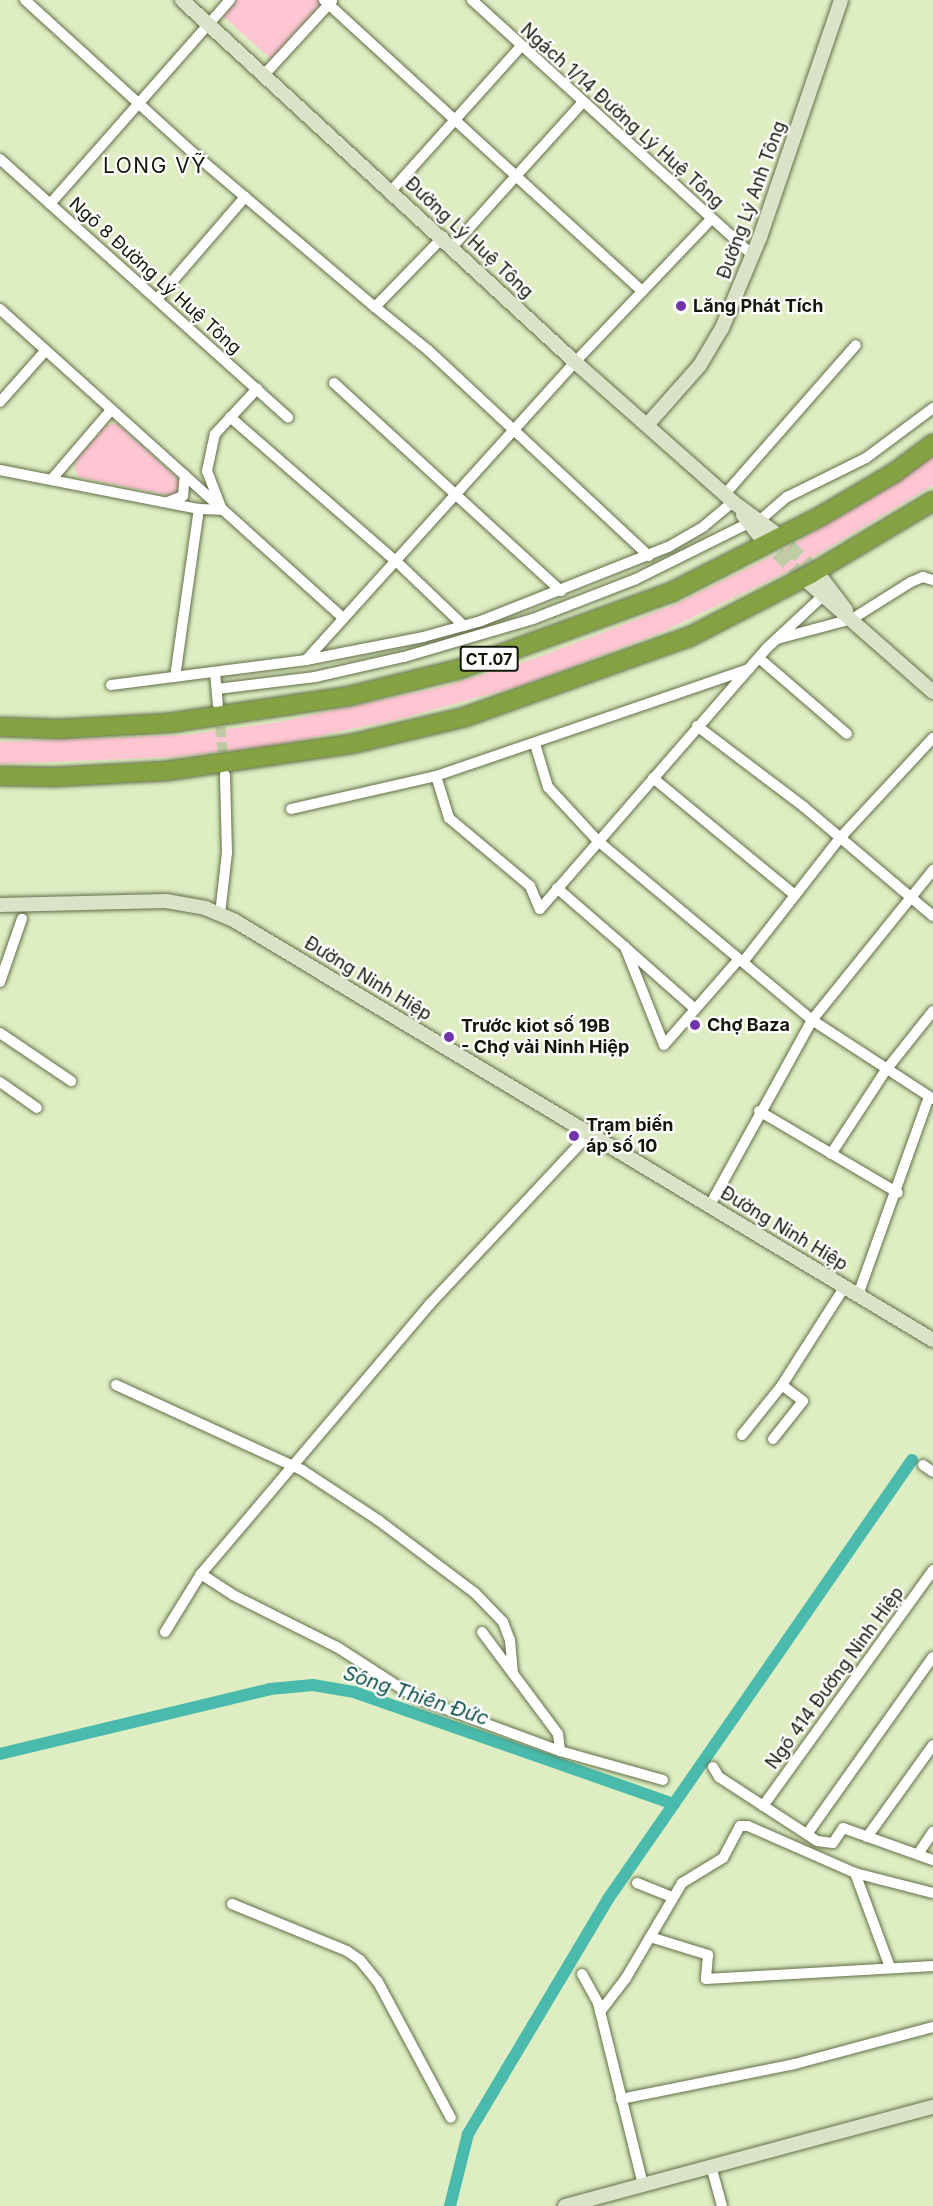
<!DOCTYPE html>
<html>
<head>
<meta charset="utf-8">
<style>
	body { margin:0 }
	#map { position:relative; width:933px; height:2206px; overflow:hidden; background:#deedc2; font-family:Inter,sans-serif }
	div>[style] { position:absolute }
	.green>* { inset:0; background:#fdc6d2 }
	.canal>* { height:12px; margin:-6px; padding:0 6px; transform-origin:6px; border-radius:6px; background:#49baac }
	.street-tunnel>* { height:10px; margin-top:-5px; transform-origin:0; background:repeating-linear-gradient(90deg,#bfcda6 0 10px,transparent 0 15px) }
	.secondary-tunnel>* { height:14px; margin-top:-7px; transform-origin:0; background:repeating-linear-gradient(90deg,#bfcda6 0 14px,transparent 0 21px) }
	.roads { filter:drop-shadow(0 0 2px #626f49) drop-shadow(0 0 2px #626f49) }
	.street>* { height:10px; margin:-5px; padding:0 5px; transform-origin:5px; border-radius:5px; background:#fff }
	.secondary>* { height:14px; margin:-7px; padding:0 7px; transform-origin:7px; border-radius:7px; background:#dae3c7 }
	.highway>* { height:18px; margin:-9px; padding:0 9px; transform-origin:9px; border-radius:9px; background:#85a243 }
	.dots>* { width:16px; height:16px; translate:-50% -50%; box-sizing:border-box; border:3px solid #fff; border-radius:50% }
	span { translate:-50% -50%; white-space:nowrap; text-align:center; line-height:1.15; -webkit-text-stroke:4.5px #fff; paint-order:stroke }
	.shield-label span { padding:2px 4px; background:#fff; border:2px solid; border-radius:4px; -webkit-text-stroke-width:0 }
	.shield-label { font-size:16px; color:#121708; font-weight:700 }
	.street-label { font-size:18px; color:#121708 }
	.poi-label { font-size:18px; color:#121708; font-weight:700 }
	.left { translate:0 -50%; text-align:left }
	.water-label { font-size:20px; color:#0d5048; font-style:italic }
	.quarter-label { font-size:21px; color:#121708; letter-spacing:1.5px }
</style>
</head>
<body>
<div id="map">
	<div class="green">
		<i style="clip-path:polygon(234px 0,318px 0,322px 3px,271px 59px,221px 14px)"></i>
		<i style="clip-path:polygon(116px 423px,181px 481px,181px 493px,172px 496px,78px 477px,74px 467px,77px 458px,107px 425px)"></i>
		<i style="clip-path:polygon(933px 457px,933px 485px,793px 569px,662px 632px,523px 685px,403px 718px,276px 745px,174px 757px,0 764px,0 742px,185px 735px,279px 722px,442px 687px,539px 657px,674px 605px,772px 556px,871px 499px)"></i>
	</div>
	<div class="canal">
		<i style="left:0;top:1754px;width:278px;rotate:-13.5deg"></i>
		<i style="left:270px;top:1689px;width:43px;rotate:-5.3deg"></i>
		<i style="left:313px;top:1685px;width:42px;rotate:9.7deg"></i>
		<i style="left:354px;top:1692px;width:339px;rotate:19.3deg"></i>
		<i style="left:450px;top:2206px;width:74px;rotate:-76deg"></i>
		<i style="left:468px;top:2134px;width:274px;rotate:-59.2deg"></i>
		<i style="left:608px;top:1899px;width:534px;rotate:-55.3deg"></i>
	</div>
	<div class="street-tunnel">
		<i style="left:219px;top:712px;width:54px;rotate:84.7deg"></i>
	</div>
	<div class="secondary-tunnel">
		<i style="left:774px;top:532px;width:64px;rotate:43.7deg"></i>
		<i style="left:762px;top:539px;width:64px;rotate:43.1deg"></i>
	</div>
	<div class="roads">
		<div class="street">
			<i style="left:25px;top:0;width:226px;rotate:42.3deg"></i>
			<i style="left:192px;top:152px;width:240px;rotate:40.3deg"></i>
			<i style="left:375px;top:307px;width:98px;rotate:-45.8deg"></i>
			<i style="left:324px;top:0;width:260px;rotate:42.5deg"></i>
			<i style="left:516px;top:176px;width:100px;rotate:-47.8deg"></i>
			<i style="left:472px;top:0;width:379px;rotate:42.3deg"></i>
			<i style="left:263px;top:76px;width:102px;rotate:-47.4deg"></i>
			<i style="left:0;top:159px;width:387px;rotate:41.9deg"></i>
			<i style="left:392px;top:190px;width:193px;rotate:-48.1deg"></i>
			<i style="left:50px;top:204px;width:272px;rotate:-48.6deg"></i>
			<i style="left:453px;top:246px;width:94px;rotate:-48deg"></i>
			<i style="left:516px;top:176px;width:171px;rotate:42.4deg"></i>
			<i style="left:157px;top:299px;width:135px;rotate:-49.2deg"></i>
			<i style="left:375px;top:307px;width:68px;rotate:39.1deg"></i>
			<i style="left:428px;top:350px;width:302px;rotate:43deg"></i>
			<i style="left:0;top:309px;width:462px;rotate:42deg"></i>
			<i style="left:334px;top:383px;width:308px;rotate:42.5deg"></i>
			<i style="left:0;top:402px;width:69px;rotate:-48.5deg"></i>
			<i style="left:230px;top:417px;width:221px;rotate:41deg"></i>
			<i style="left:397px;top:562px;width:91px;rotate:43.7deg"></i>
			<i style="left:0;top:470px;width:203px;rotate:11.1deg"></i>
			<i style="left:51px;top:480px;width:92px;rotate:-49.4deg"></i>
			<i style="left:725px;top:494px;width:198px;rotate:-48.7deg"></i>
			<i style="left:168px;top:502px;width:16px;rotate:-22deg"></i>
			<i style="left:183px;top:496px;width:21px;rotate:-85deg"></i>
			<i style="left:759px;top:521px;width:37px;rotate:-41deg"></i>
			<i style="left:787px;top:497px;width:88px;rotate:-26.3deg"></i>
			<i style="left:866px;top:458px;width:84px;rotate:-36.7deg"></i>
			<i style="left:777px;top:639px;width:78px;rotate:-14.9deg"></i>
			<i style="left:852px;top:619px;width:70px;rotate:-32.1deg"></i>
			<i style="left:911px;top:582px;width:13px;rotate:-23deg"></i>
			<i style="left:923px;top:577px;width:10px;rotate:17deg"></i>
			<i style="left:759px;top:658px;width:116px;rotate:40.8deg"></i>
			<i style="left:306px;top:660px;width:401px;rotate:-47.9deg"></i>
			<i style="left:575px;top:362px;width:197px;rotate:-46.4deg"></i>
			<i style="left:215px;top:672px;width:32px;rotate:85deg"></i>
			<i style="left:175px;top:677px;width:170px;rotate:-81.9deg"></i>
			<i style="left:199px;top:509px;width:23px;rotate:2deg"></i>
			<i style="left:222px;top:510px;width:42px;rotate:-111deg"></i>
			<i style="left:207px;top:471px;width:25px;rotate:-78deg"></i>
			<i style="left:212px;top:447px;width:13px;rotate:-77deg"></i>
			<i style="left:215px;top:434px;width:62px;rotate:-47deg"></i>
			<i style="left:111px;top:685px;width:197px;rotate:-7.3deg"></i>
			<i style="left:306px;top:660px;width:119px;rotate:-11.1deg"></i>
			<i style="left:423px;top:637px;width:60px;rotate:-15.4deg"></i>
			<i style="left:481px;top:621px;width:203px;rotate:-21.6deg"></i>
			<i style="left:670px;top:546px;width:39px;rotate:-30deg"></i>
			<i style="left:704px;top:526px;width:38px;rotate:-40deg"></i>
			<i style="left:217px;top:689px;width:99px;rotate:-7deg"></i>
			<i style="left:315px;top:677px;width:91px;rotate:-12.7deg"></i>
			<i style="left:404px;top:657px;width:134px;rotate:-16.4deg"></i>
			<i style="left:533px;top:619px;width:110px;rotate:-21.2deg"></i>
			<i style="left:636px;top:579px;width:126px;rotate:-26.4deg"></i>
			<i style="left:697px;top:726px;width:134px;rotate:37.1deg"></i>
			<i style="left:804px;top:807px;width:169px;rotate:40.2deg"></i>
			<i style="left:535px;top:744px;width:45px;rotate:73.2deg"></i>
			<i style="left:548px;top:787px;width:74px;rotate:47.2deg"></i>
			<i style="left:598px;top:841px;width:279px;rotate:39.9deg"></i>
			<i style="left:812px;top:1020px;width:145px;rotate:33.1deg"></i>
			<i style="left:436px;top:776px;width:44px;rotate:72.8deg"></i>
			<i style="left:449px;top:818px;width:106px;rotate:40deg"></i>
			<i style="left:530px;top:886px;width:25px;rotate:67deg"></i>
			<i style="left:540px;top:909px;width:347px;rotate:-49deg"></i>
			<i style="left:768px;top:647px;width:81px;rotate:-43deg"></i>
			<i style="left:653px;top:778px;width:184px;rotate:39.5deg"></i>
			<i style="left:291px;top:809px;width:149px;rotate:-12.8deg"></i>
			<i style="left:436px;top:776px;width:331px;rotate:-18.9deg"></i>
			<i style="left:557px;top:888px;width:90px;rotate:40.9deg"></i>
			<i style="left:220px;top:914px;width:61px;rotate:-83.5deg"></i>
			<i style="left:227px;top:853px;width:78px;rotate:-91.5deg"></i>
			<i style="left:743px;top:962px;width:157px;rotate:-52deg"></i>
			<i style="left:840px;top:838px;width:137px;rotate:-47.1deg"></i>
			<i style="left:0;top:982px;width:67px;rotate:-70.8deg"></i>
			<i style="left:695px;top:1009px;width:94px;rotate:-138.5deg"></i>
			<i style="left:625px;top:947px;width:105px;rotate:68.3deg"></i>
			<i style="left:664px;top:1045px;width:114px;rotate:-48.9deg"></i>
			<i style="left:0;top:1033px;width:86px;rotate:34.1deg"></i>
			<i style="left:0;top:1082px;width:45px;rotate:35.1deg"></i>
			<i style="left:759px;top:1111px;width:161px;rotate:30.5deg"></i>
			<i style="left:831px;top:1154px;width:100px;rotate:-56.8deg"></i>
			<i style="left:886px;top:1070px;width:75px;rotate:-51.5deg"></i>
			<i style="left:710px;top:1205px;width:211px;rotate:-61.1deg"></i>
			<i style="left:812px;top:1020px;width:193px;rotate:-51.1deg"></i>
			<i style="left:858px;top:1295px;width:210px;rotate:-70.3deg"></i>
			<i style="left:116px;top:1385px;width:205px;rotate:24.6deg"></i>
			<i style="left:302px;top:1470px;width:91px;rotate:33.3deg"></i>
			<i style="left:378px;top:1520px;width:121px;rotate:37deg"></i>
			<i style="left:475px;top:1593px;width:40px;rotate:46deg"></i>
			<i style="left:503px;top:1622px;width:19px;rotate:69deg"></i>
			<i style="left:510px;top:1640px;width:33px;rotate:85deg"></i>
			<i style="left:742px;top:1435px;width:64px;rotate:-51.3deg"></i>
			<i style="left:773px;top:1439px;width:48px;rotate:-51.7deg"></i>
			<i style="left:803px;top:1401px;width:26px;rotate:-143deg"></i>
			<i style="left:782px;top:1385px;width:117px;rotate:-57.5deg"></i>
			<i style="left:923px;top:1465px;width:12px;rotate:35deg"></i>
			<i style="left:201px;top:1574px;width:38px;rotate:33deg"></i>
			<i style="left:233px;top:1595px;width:116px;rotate:26.6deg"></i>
			<i style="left:337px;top:1647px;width:94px;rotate:32.8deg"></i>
			<i style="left:416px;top:1698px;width:153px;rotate:20.2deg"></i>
			<i style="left:560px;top:1751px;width:107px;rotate:15.7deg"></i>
			<i style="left:165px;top:1632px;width:68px;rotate:-58.2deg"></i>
			<i style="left:201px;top:1574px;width:354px;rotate:-49.7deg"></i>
			<i style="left:430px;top:1304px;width:234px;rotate:-46.9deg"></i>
			<i style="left:482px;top:1632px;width:127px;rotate:53.3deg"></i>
			<i style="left:558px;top:1734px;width:17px;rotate:83deg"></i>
			<i style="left:713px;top:1767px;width:12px;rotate:59deg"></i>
			<i style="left:719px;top:1777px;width:117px;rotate:33.1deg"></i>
			<i style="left:817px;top:1841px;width:16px;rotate:7deg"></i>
			<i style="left:833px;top:1843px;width:18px;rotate:-56deg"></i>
			<i style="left:843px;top:1828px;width:96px;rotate:19.6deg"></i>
			<i style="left:763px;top:1806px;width:291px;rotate:-54.2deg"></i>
			<i style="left:807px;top:1834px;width:217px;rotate:-54.6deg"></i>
			<i style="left:867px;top:1837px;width:113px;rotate:-54.3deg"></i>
			<i style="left:918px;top:1854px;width:27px;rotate:-56deg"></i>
			<i style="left:855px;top:1873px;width:100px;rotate:69.6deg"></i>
			<i style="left:637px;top:1883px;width:38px;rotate:22deg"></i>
			<i style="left:232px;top:1904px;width:124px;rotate:22.2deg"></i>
			<i style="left:347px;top:1951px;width:16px;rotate:35deg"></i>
			<i style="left:360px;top:1960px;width:28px;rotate:51deg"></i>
			<i style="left:378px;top:1982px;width:154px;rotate:61.8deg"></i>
			<i style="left:650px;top:1937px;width:61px;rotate:17.2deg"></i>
			<i style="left:708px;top:1955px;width:24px;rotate:95deg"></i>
			<i style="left:706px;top:1979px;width:227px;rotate:-3.3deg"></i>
			<i style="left:582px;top:1974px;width:33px;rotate:61deg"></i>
			<i style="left:598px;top:2003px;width:187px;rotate:76.1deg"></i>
			<i style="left:600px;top:2012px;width:43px;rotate:-52.6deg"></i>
			<i style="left:626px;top:1978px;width:110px;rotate:-59.5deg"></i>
			<i style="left:682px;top:1883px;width:48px;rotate:-31.4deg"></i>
			<i style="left:723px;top:1858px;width:36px;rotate:-62deg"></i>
			<i style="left:740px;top:1826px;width:8px"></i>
			<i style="left:748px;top:1826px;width:117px;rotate:23.7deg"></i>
			<i style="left:855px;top:1873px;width:81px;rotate:14.4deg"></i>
			<i style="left:621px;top:2099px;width:177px;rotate:-11.4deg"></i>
			<i style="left:795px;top:2064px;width:143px;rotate:-15deg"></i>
			<i style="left:711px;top:2166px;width:41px;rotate:74.6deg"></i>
		</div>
		<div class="secondary">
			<i style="left:182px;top:0;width:534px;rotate:42.65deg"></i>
			<i style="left:575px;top:362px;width:211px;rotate:41.5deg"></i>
			<i style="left:733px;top:502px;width:51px;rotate:36.2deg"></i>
			<i style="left:647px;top:425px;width:80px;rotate:-48.5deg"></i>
			<i style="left:700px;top:365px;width:43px;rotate:-59.3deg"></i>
			<i style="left:722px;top:328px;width:99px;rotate:-67.3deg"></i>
			<i style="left:760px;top:237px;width:250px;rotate:-71.1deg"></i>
			<i style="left:743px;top:515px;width:31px;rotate:52deg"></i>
			<i style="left:820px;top:576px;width:43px;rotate:52.6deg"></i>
			<i style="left:809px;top:583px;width:165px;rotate:41.3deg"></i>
			<i style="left:0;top:905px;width:166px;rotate:-1.4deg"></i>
			<i style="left:166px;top:901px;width:40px;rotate:10deg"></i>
			<i style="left:205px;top:908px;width:33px;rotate:23deg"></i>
			<i style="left:235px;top:921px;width:814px;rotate:30.98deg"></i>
			<i style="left:565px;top:2206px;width:381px;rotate:-15.1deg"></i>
		</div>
		<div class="highway">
			<i style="left:0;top:727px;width:59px;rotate:1.9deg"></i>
			<i style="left:59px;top:729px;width:110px;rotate:-3.1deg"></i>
			<i style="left:169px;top:723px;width:182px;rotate:-8.5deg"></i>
			<i style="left:349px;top:696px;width:114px;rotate:-13.7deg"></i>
			<i style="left:460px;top:669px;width:226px;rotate:-20deg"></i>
			<i style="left:672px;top:592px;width:167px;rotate:-27deg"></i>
			<i style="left:821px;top:516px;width:85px;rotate:-30.5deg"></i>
			<i style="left:894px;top:473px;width:49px;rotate:-36.6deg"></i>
			<i style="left:0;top:776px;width:55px;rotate:1deg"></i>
			<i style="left:55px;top:777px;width:111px;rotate:-3.1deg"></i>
			<i style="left:166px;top:771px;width:188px;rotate:-8.3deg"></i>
			<i style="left:352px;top:744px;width:116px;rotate:-13.4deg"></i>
			<i style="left:465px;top:717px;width:238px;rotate:-19.7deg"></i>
			<i style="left:689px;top:637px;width:137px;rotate:-27.3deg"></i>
			<i style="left:811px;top:574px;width:142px;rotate:-30.9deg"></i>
		</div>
	</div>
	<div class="dots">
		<i style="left:681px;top:306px;background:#7134aa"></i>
		<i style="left:695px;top:1025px;background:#7134aa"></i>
		<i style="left:449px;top:1037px;background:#7134aa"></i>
		<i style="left:574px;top:1136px;background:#7134aa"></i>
	</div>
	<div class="shield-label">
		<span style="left:489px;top:659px">CT.07</span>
	</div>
	<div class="street-label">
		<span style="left:622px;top:116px;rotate:42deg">Ngách 1/14 Đường Lý Huệ Tông</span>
		<span style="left:752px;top:200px;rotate:-70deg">Đường Lý Anh Tông</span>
		<span style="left:469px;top:238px;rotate:43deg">Đường Lý Huệ Tông</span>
		<span style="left:155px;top:276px;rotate:42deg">Ngõ 8 Đường Lý Huệ Tông</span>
		<span style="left:368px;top:979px;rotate:31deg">Đường Ninh Hiệp</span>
		<span style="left:784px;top:1229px;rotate:31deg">Đường Ninh Hiệp</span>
		<span style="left:835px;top:1678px;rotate:-54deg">Ngõ 414 Đường Ninh Hiệp</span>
	</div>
	<div class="poi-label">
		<span class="left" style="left:693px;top:306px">Lăng Phát Tích</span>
		<span class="left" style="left:707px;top:1025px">Chợ Baza</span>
		<span class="left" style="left:461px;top:1037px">Trước kiot số 19B<br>- Chợ vải Ninh Hiệp</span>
		<span class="left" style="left:586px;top:1136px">Trạm biến<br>áp số 10</span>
	</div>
	<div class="water-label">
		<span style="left:416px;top:1696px;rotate:18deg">Sông Thiên Đức</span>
	</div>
	<div class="quarter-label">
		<span style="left:155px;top:166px">LONG VỸ</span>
	</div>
</div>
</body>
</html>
